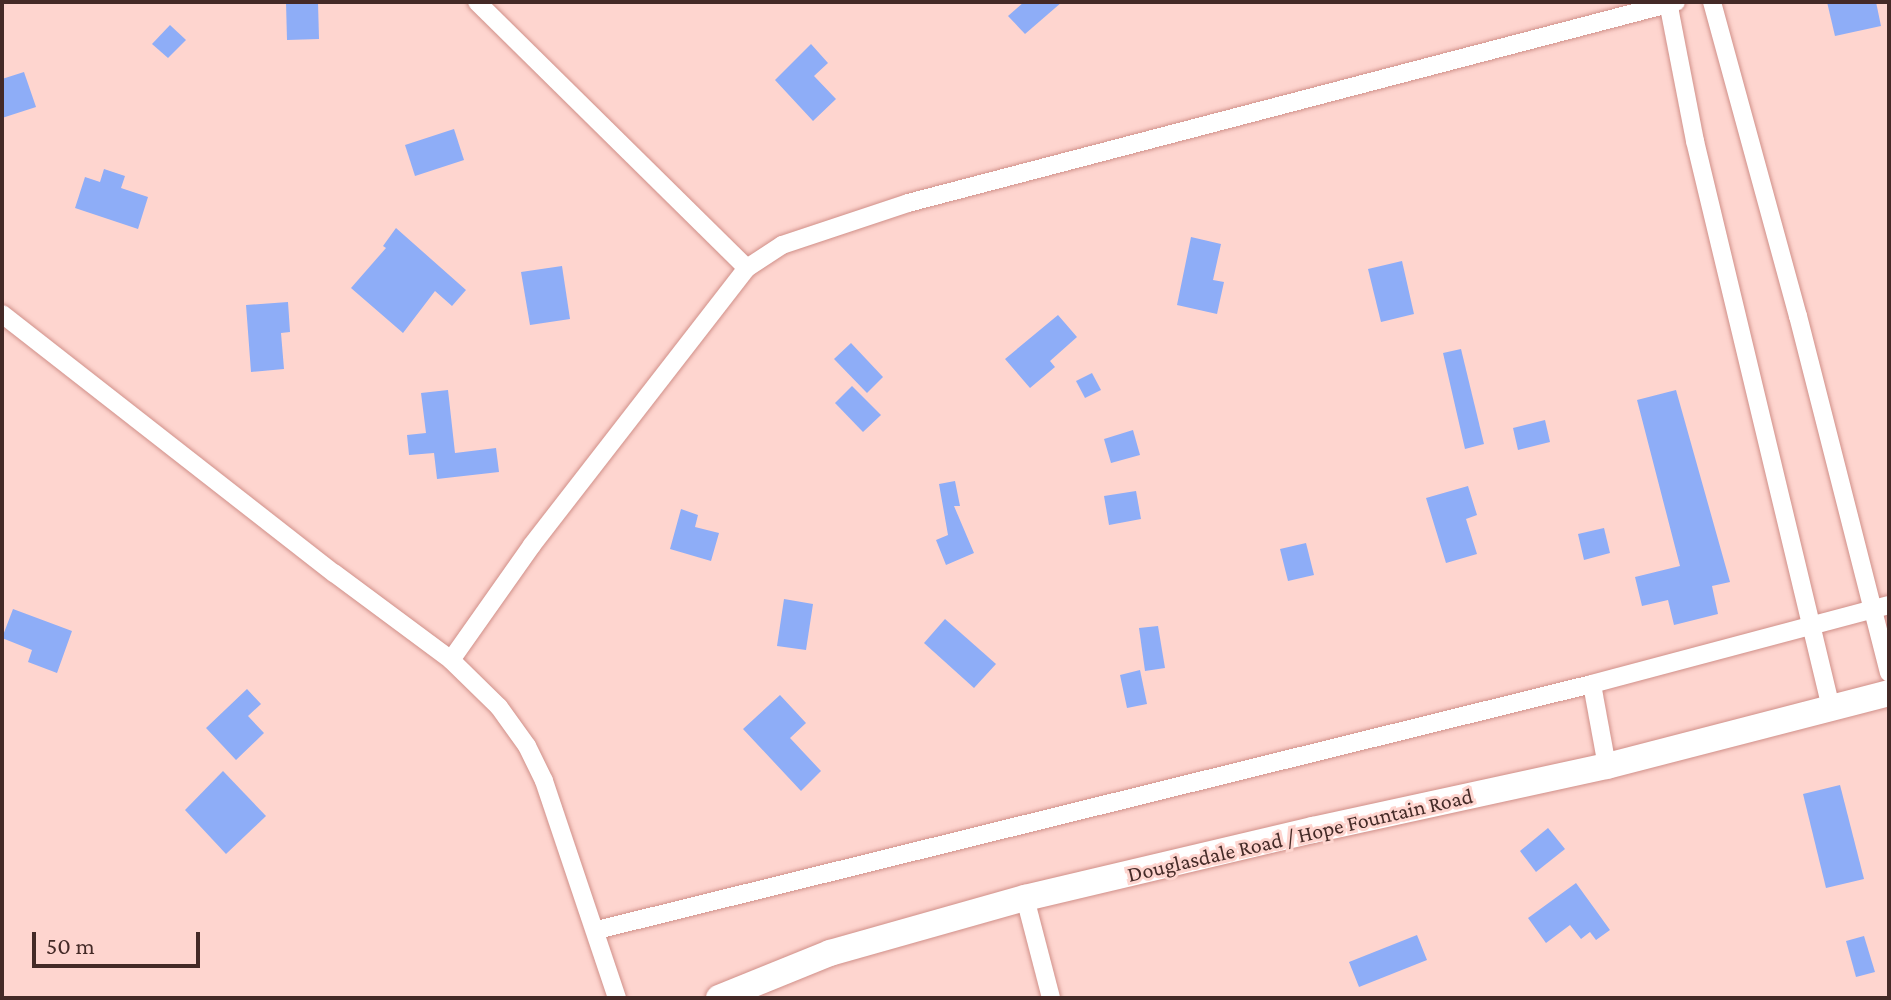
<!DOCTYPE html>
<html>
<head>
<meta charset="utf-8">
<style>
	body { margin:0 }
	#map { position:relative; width:1891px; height:1000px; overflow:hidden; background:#fed5cf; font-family:"Crimson Pro",serif }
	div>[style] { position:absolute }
	.building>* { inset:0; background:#8eadf7 }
	.roads { filter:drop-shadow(0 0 2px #d09089) drop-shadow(0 0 2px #d09089) }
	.street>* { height:18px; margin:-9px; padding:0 9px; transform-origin:9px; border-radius:9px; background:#fff }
	.secondary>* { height:26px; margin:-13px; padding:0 13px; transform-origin:13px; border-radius:13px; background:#fff }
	span { translate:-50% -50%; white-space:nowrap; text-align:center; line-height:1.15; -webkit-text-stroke:6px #fed5cf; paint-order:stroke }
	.street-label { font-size:22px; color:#442a27 }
	.frame { position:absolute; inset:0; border:4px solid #442a27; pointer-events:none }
	.scale { position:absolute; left:32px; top:932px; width:168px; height:36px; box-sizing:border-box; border:4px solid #442a27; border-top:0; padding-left:10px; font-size:24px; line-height:28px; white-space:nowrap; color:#442a27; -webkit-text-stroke:6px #fed5cf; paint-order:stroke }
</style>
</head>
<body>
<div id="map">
	<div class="building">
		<i style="clip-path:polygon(286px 2px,318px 2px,319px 39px,287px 40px)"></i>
		<i style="clip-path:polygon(1024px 2px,1062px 2px,1025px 34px,1008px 16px)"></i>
		<i style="clip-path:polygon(1827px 2px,1876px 2px,1881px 26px,1835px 36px)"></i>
		<i style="clip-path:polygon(170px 25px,186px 40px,168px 58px,152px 44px)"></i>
		<i style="clip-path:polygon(811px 44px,828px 63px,814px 76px,836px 99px,813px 121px,775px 80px)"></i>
		<i style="clip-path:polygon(24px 72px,36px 107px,2px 118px,2px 79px)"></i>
		<i style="clip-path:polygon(454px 129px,464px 160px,415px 176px,405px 145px)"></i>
		<i style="clip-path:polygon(104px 169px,125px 176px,121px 188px,148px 197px,138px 229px,75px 208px,85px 177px,100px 182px)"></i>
		<i style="clip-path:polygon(396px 228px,466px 290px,452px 306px,435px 291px,403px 333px,351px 288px,386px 248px,383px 246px)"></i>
		<i style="clip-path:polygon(1191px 237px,1221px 244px,1213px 280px,1224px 282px,1217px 314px,1177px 305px)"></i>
		<i style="clip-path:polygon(1402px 261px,1414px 314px,1381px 322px,1368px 269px)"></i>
		<i style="clip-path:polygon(562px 266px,570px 319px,530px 325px,521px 272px)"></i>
		<i style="clip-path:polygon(288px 302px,290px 332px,281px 333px,284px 369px,251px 372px,246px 305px)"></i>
		<i style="clip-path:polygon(1058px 315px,1077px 337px,1050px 361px,1055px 367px,1030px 388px,1005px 359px)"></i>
		<i style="clip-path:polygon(851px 343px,883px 377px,867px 393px,834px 359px)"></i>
		<i style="clip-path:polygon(1461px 349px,1484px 444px,1465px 449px,1443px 353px)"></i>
		<i style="clip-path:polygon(1092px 373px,1101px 390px,1085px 398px,1076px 381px)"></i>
		<i style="clip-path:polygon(852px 386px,881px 415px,863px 432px,835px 403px)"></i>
		<i style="clip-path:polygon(448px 390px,455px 453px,496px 448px,499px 472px,437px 479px,434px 453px,409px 455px,407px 435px,426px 433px,421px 393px)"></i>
		<i style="clip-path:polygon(1676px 390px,1730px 582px,1712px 586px,1718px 614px,1674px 625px,1668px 600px,1642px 606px,1635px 577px,1680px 566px,1637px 400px)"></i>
		<i style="clip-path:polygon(1545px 420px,1550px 442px,1518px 450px,1513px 428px)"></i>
		<i style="clip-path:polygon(1133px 430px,1140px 455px,1111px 463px,1104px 439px)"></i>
		<i style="clip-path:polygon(955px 481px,960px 506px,954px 506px,974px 553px,946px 565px,936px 540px,948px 535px,939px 484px)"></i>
		<i style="clip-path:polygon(1468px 486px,1477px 515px,1466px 519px,1477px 554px,1446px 563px,1426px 498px)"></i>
		<i style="clip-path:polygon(1136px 491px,1141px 519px,1109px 525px,1104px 496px)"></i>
		<i style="clip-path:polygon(681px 509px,698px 515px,695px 527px,719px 533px,711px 561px,670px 549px)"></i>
		<i style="clip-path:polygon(1604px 528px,1610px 553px,1584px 560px,1578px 534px)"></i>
		<i style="clip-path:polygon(1306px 543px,1314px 575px,1288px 581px,1280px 549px)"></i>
		<i style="clip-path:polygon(784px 599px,813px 604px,806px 650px,777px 646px)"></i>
		<i style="clip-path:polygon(13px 609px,72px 631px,57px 673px,28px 662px,32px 650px,2px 638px)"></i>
		<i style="clip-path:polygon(945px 619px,996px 664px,974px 688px,924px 643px)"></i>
		<i style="clip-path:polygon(1158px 626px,1165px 668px,1145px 671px,1139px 628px)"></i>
		<i style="clip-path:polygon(1140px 670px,1147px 704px,1127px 708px,1120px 675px)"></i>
		<i style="clip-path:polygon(247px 689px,261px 704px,248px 716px,264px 733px,236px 760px,206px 728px)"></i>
		<i style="clip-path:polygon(780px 695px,806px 723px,790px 738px,821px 771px,801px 791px,743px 729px)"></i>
		<i style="clip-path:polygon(223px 771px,266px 816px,226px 854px,185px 810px)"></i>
		<i style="clip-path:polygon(1840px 785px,1864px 879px,1826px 888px,1803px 794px)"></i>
		<i style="clip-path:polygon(1548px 828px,1565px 849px,1536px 872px,1520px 851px)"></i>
		<i style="clip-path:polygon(1576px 883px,1610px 930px,1596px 940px,1590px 932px,1581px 939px,1570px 925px,1546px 943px,1528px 918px)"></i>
		<i style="clip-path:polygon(1417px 935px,1427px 960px,1359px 987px,1349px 962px)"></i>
		<i style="clip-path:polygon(1864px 936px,1875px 972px,1856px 977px,1846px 941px)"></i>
	</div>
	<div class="roads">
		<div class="street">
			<i style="left:477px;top:2px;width:379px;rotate:44.6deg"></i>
			<i style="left:1668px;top:2px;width:142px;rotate:79deg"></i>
			<i style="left:1695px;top:141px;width:583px;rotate:76.51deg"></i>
			<i style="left:1712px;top:2px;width:326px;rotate:74.7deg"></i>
			<i style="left:1798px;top:316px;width:368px;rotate:75.7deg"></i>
			<i style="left:2px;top:314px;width:421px;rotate:38deg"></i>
			<i style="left:334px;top:573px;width:146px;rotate:36.6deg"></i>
			<i style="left:451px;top:660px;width:67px;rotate:44.4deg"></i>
			<i style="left:499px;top:707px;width:48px;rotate:54.3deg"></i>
			<i style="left:527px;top:746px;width:39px;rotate:64deg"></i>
			<i style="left:544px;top:781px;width:229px;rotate:71.4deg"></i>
			<i style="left:451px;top:660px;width:141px;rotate:-54.8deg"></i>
			<i style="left:532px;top:545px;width:351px;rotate:-52.2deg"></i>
			<i style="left:747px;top:268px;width:42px;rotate:-33.3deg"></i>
			<i style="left:782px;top:245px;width:133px;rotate:-18.4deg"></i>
			<i style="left:908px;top:203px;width:794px;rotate:-14.67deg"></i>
			<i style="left:1607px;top:766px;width:83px;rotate:-100.4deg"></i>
			<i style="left:1592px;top:684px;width:307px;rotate:-14.9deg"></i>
			<i style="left:1025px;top:898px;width:103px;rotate:75.4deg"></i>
			<i style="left:597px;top:930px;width:1025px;rotate:-13.89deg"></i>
		</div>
		<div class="secondary">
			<i style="left:719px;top:998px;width:120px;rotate:-22.1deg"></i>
			<i style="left:830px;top:953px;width:203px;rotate:-15.8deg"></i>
			<i style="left:1025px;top:898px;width:296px;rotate:-13.3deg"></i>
			<i style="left:1313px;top:830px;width:301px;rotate:-12.3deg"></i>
			<i style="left:1607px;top:766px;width:291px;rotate:-14.5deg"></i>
		</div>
	</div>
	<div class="street-label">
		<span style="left:1300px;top:835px;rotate:-13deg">Douglasdale Road / Hope Fountain Road</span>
	</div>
	<div class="frame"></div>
	<div class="scale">50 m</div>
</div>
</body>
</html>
